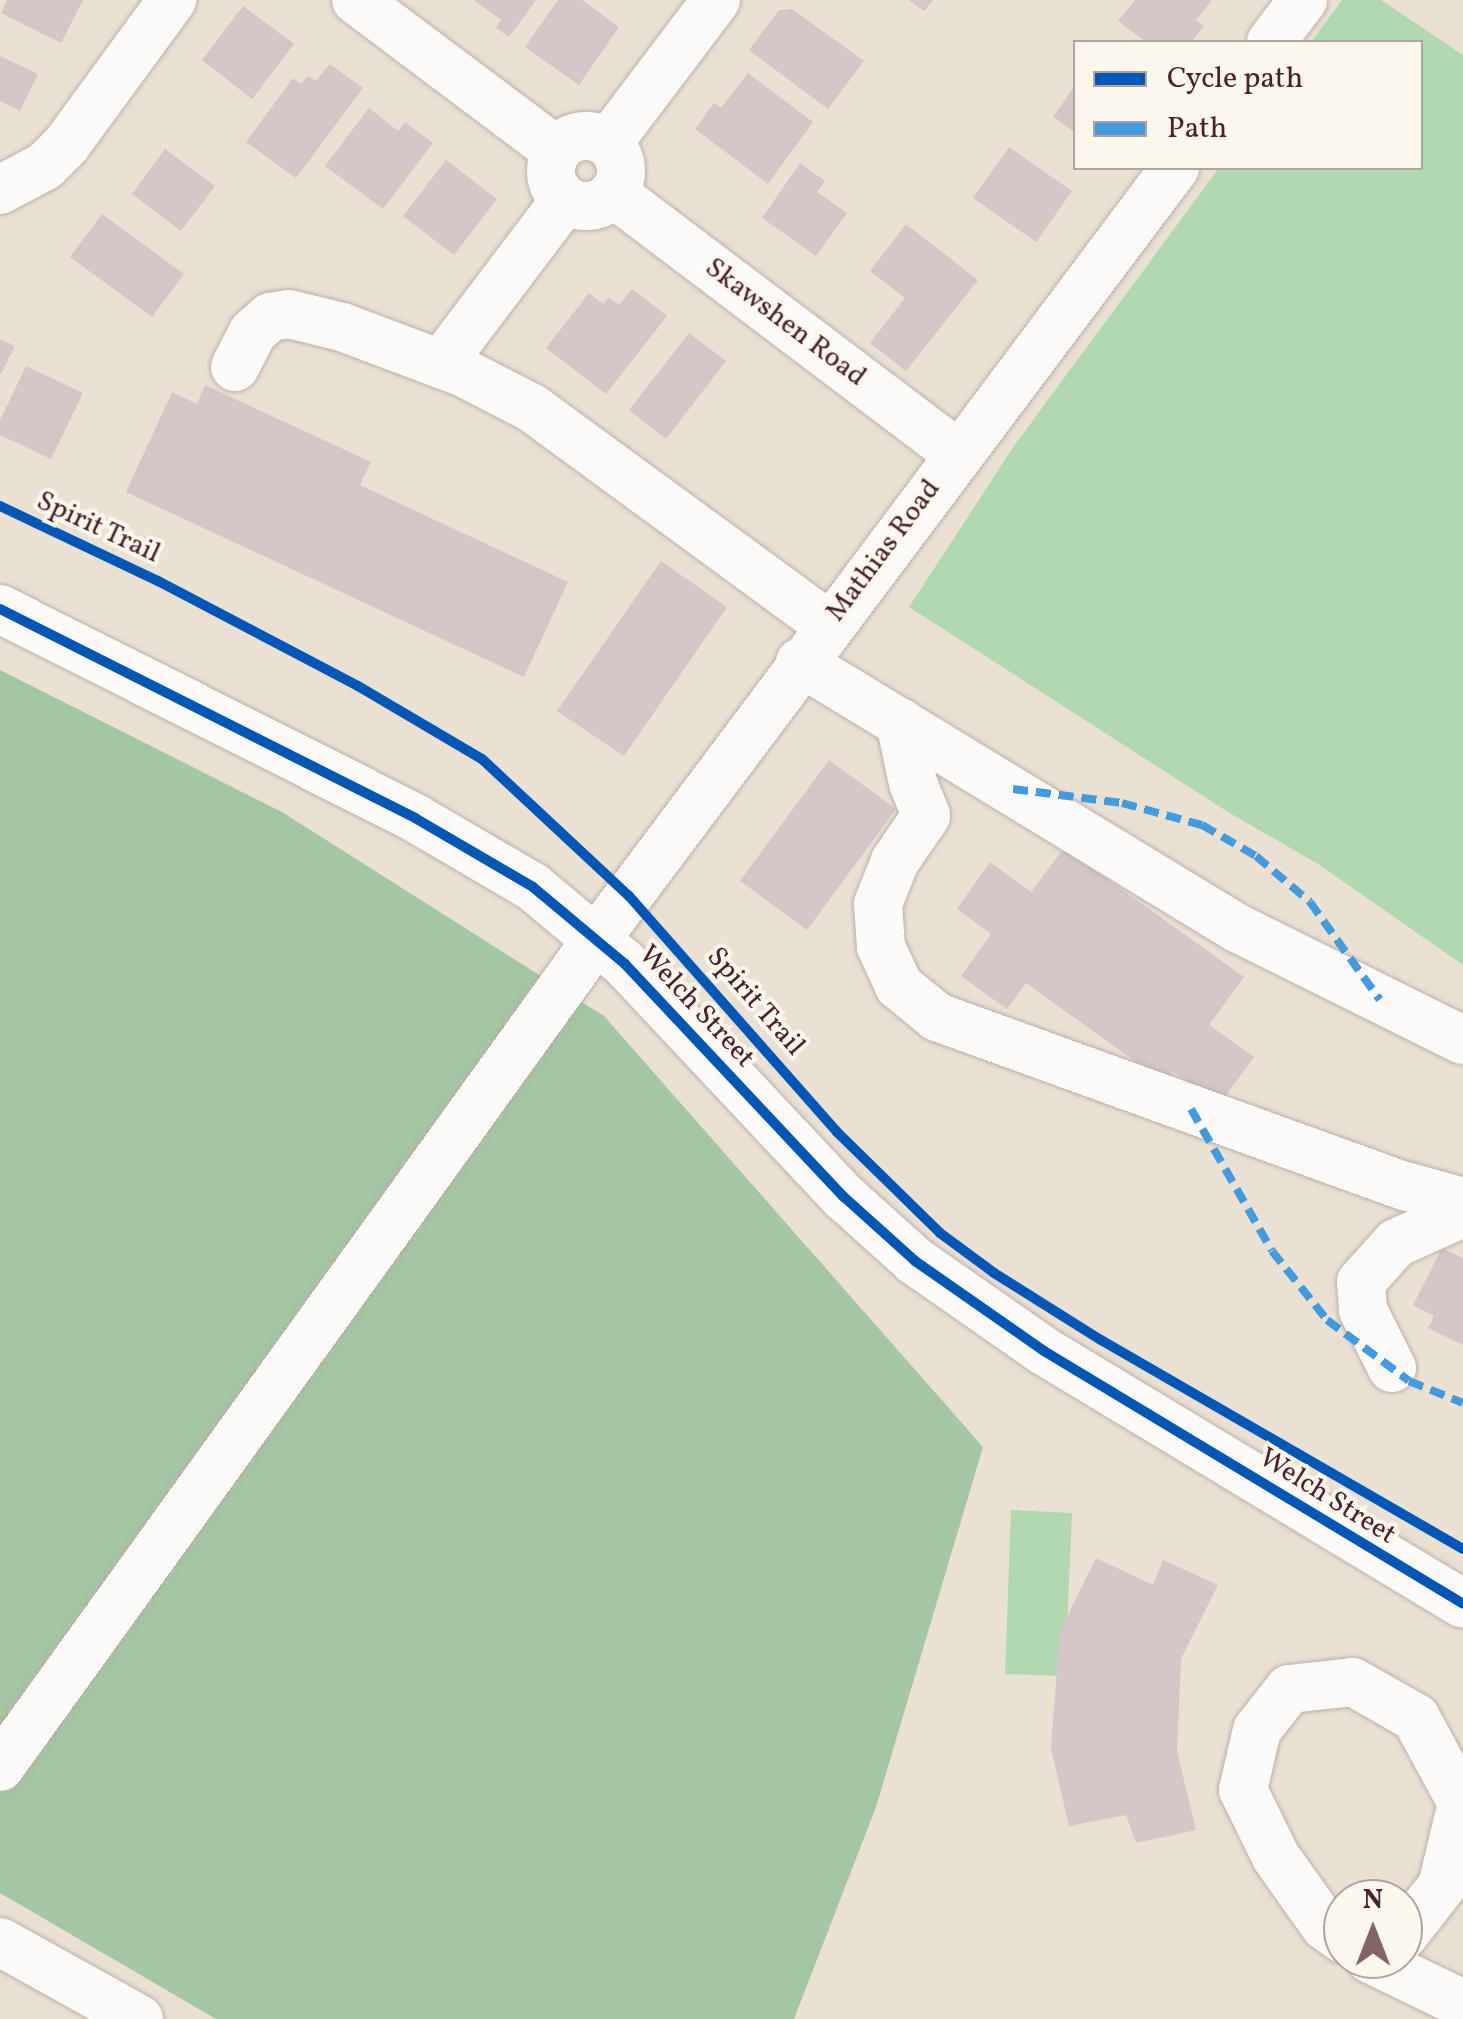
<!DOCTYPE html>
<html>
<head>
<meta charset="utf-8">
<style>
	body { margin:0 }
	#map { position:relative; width:1463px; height:2019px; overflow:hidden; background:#ebe1d3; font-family:Vollkorn,serif }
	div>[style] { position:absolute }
	.green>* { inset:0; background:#b0d8ae }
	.forest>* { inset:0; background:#a2c7a2 }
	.building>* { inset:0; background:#d4c5c6 }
	.roads { filter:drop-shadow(0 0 2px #bbb0a9) drop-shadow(0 0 2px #bbb0a9) }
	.minor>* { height:48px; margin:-24px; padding:0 24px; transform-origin:24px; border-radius:24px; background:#fcfaf8 }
	.minor>.ring { margin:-24px; padding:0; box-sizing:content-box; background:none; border:48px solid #fcfaf8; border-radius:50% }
	.quiet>* { height:8px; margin-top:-4px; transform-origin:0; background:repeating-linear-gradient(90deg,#409be1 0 15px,transparent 0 23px) }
	.cycleway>* { height:10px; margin:-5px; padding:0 5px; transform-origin:5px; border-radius:5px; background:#0057b8 }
	span { translate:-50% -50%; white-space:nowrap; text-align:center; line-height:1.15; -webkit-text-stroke:8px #fbf7ec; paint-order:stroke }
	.street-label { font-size:28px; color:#4a1f2b }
	.legend { position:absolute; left:1073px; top:40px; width:350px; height:130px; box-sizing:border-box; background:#fbf7ec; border:2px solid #b4a19f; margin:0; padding:12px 18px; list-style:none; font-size:30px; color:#4a1f2b }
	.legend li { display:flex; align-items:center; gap:20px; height:50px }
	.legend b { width:50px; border:2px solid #b4a19f }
	.north { position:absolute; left:1323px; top:1879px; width:100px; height:100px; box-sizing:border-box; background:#fbf7ec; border:2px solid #b4a19f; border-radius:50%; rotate:0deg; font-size:28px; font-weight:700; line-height:40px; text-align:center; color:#4a1f2b }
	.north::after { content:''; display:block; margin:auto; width:35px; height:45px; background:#826366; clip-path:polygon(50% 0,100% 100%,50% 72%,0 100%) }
</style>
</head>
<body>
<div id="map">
	<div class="green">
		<i style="clip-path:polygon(1342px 0,1381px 0,1463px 55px,1463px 965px,1318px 864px,1228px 812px,909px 607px,1014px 446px,1219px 168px,1420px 168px,1420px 42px,1311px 42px)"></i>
		<i style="clip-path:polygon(1011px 1510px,1072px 1513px,1065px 1676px,1005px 1674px)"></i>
	</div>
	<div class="forest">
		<i style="clip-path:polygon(0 670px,282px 812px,604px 1016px,983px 1447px,876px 1807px,794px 2019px,216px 2019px,0 1893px)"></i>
	</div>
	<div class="building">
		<i style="clip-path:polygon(7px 0,83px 0,61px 43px,1px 13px)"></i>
		<i style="clip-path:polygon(474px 0,536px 0,509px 37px,496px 28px,501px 20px)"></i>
		<i style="clip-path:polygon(558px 0,582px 0,619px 27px,579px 85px,525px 47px)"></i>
		<i style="clip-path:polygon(909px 0,933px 0,924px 11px)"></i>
		<i style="clip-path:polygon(1135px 0,1212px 0,1196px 20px,1204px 26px,1191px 42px,1146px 42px,1118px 21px)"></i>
		<i style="clip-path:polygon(243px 6px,294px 44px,252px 99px,202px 60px)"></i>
		<i style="clip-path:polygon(792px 9px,864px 61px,828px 109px,749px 50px,779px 10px)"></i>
		<i style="clip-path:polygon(0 56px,38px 74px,20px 111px,0 101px)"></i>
		<i style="clip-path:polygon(330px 64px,363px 88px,296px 178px,246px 142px,293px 78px,301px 84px,308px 76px,316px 81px)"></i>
		<i style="clip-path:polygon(748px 73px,813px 122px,768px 184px,695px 129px,714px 103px,721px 108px)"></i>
		<i style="clip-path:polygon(1076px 84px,1076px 133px,1053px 117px)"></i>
		<i style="clip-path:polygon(369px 108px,398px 131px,405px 122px,433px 143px,383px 209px,325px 166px)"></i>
		<i style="clip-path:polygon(1009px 147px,1072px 191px,1036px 242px,973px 198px)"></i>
		<i style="clip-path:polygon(165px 149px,215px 186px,181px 231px,132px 194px)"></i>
		<i style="clip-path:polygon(446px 160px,497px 199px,454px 255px,403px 216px)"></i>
		<i style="clip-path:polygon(800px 163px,825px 181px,817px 192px,847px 213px,816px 256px,762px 218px)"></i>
		<i style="clip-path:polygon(102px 214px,184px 274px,152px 317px,70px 257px)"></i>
		<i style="clip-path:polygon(906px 224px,978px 280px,906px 371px,870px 343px,905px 298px,870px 271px)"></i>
		<i style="clip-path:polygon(632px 289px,667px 316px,606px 394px,546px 348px,589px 293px,603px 304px,609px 297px,619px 305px)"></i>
		<i style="clip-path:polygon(689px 333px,726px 361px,666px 439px,629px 410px)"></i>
		<i style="clip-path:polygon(0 339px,15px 346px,0 376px)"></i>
		<i style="clip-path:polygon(26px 366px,83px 393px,51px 459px,0 435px,0 420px)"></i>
		<i style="clip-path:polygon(205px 385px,371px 462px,360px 485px,568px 582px,524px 677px,126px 492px,172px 392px,197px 404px)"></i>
		<i style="clip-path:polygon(661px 561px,727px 607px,624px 756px,557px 711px)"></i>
		<i style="clip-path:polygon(829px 760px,896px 809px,807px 930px,740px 881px)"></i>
		<i style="clip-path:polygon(1064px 848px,1244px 977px,1209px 1025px,1254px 1057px,1219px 1105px,1172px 1071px,1164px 1082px,1026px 983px,1007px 1009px,961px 976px,991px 934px,957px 909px,990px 862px,1031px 892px)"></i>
		<i style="clip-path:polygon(1442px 1248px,1463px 1258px,1463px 1345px,1428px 1328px,1434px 1316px,1413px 1305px)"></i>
		<i style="clip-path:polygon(1096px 1558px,1153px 1585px,1163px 1560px,1218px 1585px,1181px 1659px,1177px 1751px,1196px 1830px,1136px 1843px,1126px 1815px,1069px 1826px,1051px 1748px,1060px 1631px)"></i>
	</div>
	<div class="roads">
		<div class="minor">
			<i style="left:356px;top:0;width:250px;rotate:36.9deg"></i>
			<i style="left:1271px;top:42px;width:53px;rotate:-52.7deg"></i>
			<i class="ring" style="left:551px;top:136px;width:22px;height:22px"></i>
			<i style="left:608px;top:143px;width:179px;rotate:-52.9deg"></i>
			<i style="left:0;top:190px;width:51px;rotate:-28.1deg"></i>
			<i style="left:45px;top:166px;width:30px;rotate:-45deg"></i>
			<i style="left:66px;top:145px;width:180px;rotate:-53.8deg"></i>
			<i style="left:613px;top:193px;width:431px;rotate:37.1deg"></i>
			<i style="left:441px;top:364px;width:206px;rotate:-52.9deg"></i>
			<i style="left:235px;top:367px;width:39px;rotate:-63deg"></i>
			<i style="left:253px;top:332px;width:23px;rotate:-41deg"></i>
			<i style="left:270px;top:317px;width:19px;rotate:-9deg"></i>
			<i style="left:289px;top:314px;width:55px;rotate:13.8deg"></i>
			<i style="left:342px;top:327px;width:128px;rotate:20.6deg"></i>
			<i style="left:462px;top:372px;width:79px;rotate:27.2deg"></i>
			<i style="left:532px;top:408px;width:367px;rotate:36.2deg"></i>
			<i style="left:0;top:609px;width:465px;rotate:26.7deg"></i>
			<i style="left:415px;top:818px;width:137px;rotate:30.3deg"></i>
			<i style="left:533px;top:887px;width:119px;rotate:39.9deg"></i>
			<i style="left:624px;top:963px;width:321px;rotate:46.8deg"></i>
			<i style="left:844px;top:1197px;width:96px;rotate:42deg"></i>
			<i style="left:915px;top:1261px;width:157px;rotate:34.9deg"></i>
			<i style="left:1044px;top:1351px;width:489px;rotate:31.1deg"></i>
			<i style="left:800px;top:662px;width:512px;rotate:31.33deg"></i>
			<i style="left:1237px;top:928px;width:252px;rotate:26.4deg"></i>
			<i style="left:900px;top:722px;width:62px;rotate:78deg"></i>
			<i style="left:913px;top:783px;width:35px;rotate:68deg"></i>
			<i style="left:926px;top:816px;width:55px;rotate:124.6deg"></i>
			<i style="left:895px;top:861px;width:46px;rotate:111.6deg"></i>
			<i style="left:878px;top:904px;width:43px;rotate:86deg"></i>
			<i style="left:881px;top:947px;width:43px;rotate:65.2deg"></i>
			<i style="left:899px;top:986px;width:49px;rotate:39.2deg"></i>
			<i style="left:937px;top:1017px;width:498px;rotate:19.9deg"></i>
			<i style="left:1405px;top:1186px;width:60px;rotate:15.4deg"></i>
			<i style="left:1392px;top:1368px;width:65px;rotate:-116.6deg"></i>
			<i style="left:1363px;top:1310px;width:28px;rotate:-94deg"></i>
			<i style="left:1361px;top:1282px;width:52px;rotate:-48.1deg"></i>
			<i style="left:1396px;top:1243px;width:73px;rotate:-24.1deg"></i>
			<i style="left:0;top:1767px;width:1052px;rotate:-54.21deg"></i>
			<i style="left:615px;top:914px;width:933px;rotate:-53.11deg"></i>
			<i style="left:1343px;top:1939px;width:22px;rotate:-144deg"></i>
			<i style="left:1325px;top:1926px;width:85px;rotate:-125.4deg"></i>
			<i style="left:1276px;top:1857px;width:75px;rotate:-116.2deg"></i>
			<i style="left:1243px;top:1790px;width:62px;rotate:-76.9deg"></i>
			<i style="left:1257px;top:1730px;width:52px;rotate:-52deg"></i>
			<i style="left:1289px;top:1689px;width:64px;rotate:-6.2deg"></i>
			<i style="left:1353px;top:1682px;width:73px;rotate:29.7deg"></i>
			<i style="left:1416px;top:1718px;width:97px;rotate:61.6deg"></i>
			<i style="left:1462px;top:1803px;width:85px;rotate:103.5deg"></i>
			<i style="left:1442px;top:1886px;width:63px;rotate:128deg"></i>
			<i style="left:0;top:1942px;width:159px;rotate:29deg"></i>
			<i style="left:1370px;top:1959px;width:103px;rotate:25.8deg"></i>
		</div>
	</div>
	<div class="quiet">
		<i style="left:1013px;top:789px;width:110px;rotate:7.3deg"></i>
		<i style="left:1122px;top:803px;width:83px;rotate:15.4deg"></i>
		<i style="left:1202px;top:825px;width:62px;rotate:29.9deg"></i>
		<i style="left:1256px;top:856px;width:71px;rotate:40.4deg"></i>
		<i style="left:1310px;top:902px;width:120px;rotate:54.5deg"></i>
		<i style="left:1191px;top:1109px;width:163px;rotate:60.3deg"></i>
		<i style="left:1272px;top:1251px;width:88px;rotate:51.4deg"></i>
		<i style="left:1327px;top:1320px;width:102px;rotate:36.6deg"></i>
		<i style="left:1409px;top:1381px;width:58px;rotate:22.2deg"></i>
	</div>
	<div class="cycleway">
		<i style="left:0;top:506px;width:175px;rotate:25.4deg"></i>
		<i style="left:158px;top:581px;width:226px;rotate:27.7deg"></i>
		<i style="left:358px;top:686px;width:144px;rotate:30.5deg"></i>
		<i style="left:482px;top:759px;width:201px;rotate:43deg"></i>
		<i style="left:629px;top:896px;width:315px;rotate:48.6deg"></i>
		<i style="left:837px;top:1132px;width:144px;rotate:44.4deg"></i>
		<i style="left:940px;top:1233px;width:67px;rotate:36.5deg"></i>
		<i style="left:994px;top:1273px;width:126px;rotate:32.1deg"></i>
		<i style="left:1101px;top:1340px;width:418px;rotate:30deg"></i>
		<i style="left:0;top:609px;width:465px;rotate:26.7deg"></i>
		<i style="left:415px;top:818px;width:137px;rotate:30.3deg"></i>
		<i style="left:533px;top:887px;width:119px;rotate:39.9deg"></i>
		<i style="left:624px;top:963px;width:321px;rotate:46.8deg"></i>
		<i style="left:844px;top:1197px;width:96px;rotate:42deg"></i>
		<i style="left:915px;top:1261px;width:157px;rotate:34.9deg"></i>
		<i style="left:1044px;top:1351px;width:489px;rotate:31.1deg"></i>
	</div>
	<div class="street-label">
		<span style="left:785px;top:323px;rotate:37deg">Skawshen Road</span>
		<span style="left:98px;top:528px;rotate:25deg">Spirit Trail</span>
		<span style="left:884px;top:551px;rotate:-53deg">Mathias Road</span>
		<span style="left:755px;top:1002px;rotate:49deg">Spirit Trail</span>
		<span style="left:696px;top:1007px;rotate:47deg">Welch Street</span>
		<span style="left:1327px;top:1497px;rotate:32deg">Welch Street</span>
	</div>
	<ul class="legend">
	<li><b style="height:12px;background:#0057b8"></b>Cycle path</li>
	<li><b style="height:12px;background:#409be1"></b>Path</li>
	</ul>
	<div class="north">N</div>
</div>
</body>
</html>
